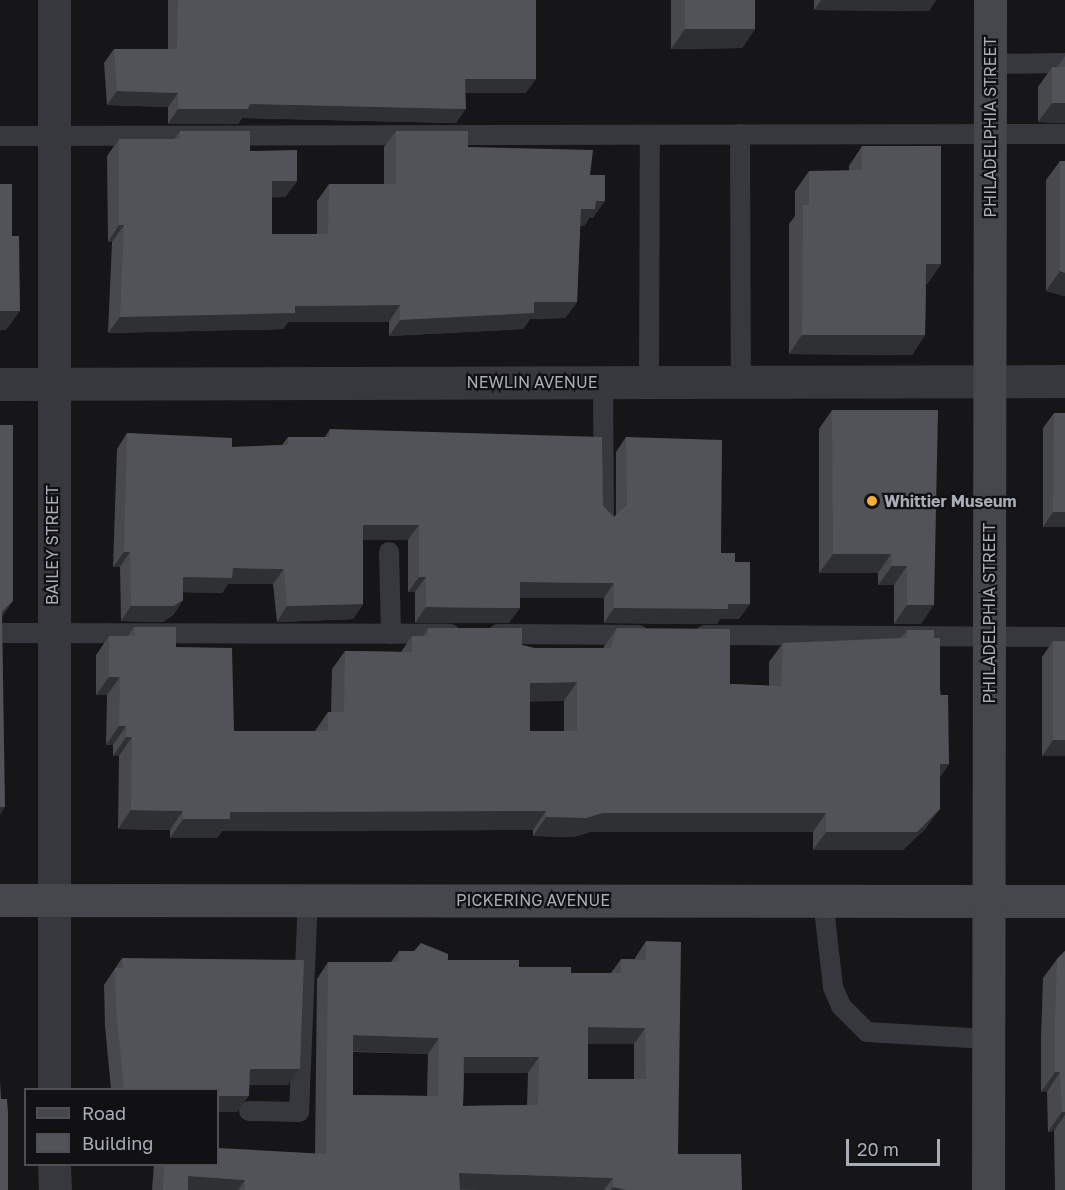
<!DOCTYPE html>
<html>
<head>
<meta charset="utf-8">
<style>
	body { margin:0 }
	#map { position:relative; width:1065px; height:1190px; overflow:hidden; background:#161618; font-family:"Golos Text",sans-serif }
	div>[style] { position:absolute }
	.lane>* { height:20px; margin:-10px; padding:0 10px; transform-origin:10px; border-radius:10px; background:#37383d }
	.street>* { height:33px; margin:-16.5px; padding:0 16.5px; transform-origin:16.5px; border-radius:16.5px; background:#37383d }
	.secondary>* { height:33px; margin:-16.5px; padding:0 16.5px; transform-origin:16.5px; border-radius:16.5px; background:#45474d }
	.wall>* { inset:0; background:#47494d }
	.shaded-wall>* { inset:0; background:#2f3033 }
	.building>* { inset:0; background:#525359 }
	.dots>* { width:16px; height:16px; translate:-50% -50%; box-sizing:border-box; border:3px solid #111113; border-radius:50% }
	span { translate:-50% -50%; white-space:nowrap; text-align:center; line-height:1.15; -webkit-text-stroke:4.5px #111113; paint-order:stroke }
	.street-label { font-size:16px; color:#a8adb8 }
	.poi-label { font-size:16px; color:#a8adb8; font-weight:700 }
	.left { translate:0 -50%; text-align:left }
	.legend { position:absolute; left:24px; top:1088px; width:195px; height:78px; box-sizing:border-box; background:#111113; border:2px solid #4d4f55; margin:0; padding:8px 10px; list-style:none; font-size:18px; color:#a8adb8 }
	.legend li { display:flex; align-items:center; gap:12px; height:30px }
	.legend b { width:30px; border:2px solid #4d4f55 }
	.scale { position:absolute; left:846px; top:1139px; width:94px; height:27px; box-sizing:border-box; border:3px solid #a8adb8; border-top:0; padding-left:8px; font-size:18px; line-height:21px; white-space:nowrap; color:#a8adb8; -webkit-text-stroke:4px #111113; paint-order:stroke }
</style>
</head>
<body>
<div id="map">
	<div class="lane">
		<i style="left:990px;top:64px;width:75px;rotate:-0.8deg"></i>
		<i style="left:740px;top:134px;width:248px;rotate:89.8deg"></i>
		<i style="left:0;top:136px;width:1065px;rotate:-0.11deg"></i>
		<i style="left:603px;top:382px;width:138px;rotate:89.6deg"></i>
		<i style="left:649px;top:382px;width:247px;rotate:-89.8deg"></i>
		<i style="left:389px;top:552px;width:82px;rotate:88.6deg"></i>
		<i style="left:0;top:633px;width:450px;rotate:0.1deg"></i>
		<i style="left:498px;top:634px;width:141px;rotate:0.4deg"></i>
		<i style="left:705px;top:635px;width:360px;rotate:0.3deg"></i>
		<i style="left:823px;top:900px;width:88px;rotate:83.4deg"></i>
		<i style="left:833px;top:987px;width:21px;rotate:67deg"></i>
		<i style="left:841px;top:1006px;width:37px;rotate:45deg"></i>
		<i style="left:867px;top:1032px;width:121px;rotate:3.3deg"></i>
		<i style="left:249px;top:1111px;width:50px;rotate:1.1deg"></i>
		<i style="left:299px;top:1112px;width:212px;rotate:-87.6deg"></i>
	</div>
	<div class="street">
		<i style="left:0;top:384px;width:1065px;rotate:-0.16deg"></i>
		<i style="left:54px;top:1090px;width:1090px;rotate:-90deg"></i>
		<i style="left:54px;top:1164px;width:26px;rotate:88deg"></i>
	</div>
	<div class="secondary">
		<i style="left:0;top:900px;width:1065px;rotate:0.05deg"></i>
		<i style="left:988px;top:1190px;width:1190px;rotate:-89.9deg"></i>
	</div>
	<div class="wall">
		<i style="clip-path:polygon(168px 0,536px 0,526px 93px,465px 93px,456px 123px,242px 118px,238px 124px,168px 124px,168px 107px,107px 105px,104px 63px,114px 49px,168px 49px)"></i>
		<i style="clip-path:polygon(671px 0,755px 0,755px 29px,742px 48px,671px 49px)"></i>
		<i style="clip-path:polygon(814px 0,936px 0,929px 11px,814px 10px)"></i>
		<i style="clip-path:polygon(1065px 56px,1065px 123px,1038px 122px,1038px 87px,1052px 67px,1057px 67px)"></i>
		<i style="clip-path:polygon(180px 131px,250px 151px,297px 181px,285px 197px,272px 197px,272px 234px,317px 234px,317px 201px,329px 184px,384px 184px,384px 147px,396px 131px,590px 175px,593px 218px,590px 217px,584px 226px,580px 226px,577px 302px,565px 318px,530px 319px,523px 329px,389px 336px,389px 322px,288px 322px,283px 329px,108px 333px,112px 242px,108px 242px,107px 156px,119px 139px,174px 139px)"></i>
		<i style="clip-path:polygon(862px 146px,941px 264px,927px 284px,926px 284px,925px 335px,912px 355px,789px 354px,789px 224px,795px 216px,795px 191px,809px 171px,849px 171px,849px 166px)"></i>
		<i style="clip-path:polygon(1060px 161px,1065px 296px,1046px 291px,1046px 180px)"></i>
		<i style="clip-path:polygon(832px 410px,938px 410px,921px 624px,894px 624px,894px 585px,878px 585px,878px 573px,819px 573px,819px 429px)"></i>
		<i style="clip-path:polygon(1054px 413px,1065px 527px,1043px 527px,1043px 428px)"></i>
		<i style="clip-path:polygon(330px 429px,603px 506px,614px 517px,616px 515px,616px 452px,626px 437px,721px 553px,735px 562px,739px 619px,720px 619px,717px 624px,604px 623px,604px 598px,520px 598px,509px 623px,415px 623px,415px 592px,408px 592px,408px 540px,363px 540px,363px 604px,353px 619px,277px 622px,273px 584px,228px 584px,222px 593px,183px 592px,183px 600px,173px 615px,163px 622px,121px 621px,120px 567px,113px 567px,117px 449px,127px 433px,232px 447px,282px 445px,288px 437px,325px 437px)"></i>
		<i style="clip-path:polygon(evenodd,134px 627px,176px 647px,234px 731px,315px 731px,328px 712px,331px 712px,332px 669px,345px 651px,401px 652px,412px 636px,423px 636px,428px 628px,522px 645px,534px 648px,603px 648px,617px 628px,730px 684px,769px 686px,769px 662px,783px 643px,900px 638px,907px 630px,934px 638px,949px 764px,940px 777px,926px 828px,903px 850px,813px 850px,813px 832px,590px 832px,573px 837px,533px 836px,533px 830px,222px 831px,217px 838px,170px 838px,170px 830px,118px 829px,119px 756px,113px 756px,113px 745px,106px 745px,107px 695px,96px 695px,96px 655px,109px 636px,128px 636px,134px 627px,530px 701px,564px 701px,564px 731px,530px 731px,530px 701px)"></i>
		<i style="clip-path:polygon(1053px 641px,1065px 756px,1042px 756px,1042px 657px)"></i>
		<i style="clip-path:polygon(evenodd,646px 941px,678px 1154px,742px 1190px,152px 1190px,154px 1164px,218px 1164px,315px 1154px,317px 979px,328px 962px,391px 962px,399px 951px,448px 960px,519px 967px,571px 973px,611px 973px,621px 959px,635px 959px,635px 958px,646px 941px,588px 1044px,634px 1044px,634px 1079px,588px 1079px,588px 1044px,646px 941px,353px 1052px,428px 1054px,427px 1096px,353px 1095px,353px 1052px,646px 941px,464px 1073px,528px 1073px,527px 1105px,463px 1106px,464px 1073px)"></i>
		<i style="clip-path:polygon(1065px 951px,1065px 1190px,1055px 1190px,1054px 1131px,1048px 1132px,1047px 1092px,1041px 1092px,1041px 1039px,1043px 978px,1057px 959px)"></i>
		<i style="clip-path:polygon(122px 958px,288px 1085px,249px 1085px,237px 1112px,218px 1112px,218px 1089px,111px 1089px,105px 1026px,104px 985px)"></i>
	</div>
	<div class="shaded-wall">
		<i style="clip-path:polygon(821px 0,936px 0,929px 11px,814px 10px)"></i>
		<i style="clip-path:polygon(685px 29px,755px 29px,742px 48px,671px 49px)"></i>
		<i style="clip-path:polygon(465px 79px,536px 79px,526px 93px,455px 93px)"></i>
		<i style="clip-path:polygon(117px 91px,178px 93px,168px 107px,107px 105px)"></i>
		<i style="clip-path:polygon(1052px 103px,1065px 103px,1065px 123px,1038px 122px)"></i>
		<i style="clip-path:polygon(250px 104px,466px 109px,456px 123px,242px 118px,238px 124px,168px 124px,178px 109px)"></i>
		<i style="clip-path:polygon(272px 181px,297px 181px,285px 197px,260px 198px)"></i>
		<i style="clip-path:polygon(596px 201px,605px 201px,593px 218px,590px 217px,584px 226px,569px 225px,581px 209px)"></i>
		<i style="clip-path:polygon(119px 225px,124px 225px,112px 242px,108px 242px)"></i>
		<i style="clip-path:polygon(926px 264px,941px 264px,927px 284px,912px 284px)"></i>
		<i style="clip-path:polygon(1060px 271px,1065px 273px,1065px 296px,1046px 291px)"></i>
		<i style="clip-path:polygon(534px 302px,577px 302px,565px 318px,530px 319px,523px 329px,389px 336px,400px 320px)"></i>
		<i style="clip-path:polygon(400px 305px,389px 322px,288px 322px,283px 329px,108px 333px,120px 317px,295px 306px)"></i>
		<i style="clip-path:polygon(0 311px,20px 311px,6px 330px,0 330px)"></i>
		<i style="clip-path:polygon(802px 335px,925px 335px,912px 355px,789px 354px)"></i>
		<i style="clip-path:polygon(1053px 512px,1065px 512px,1065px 527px,1043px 527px)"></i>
		<i style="clip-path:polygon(363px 525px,419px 525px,408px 540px,353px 540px)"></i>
		<i style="clip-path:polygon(124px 552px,130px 552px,120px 567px,113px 567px)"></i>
		<i style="clip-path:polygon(833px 554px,891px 554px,878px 573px,819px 573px)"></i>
		<i style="clip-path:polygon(892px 566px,907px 566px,894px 585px,878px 585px)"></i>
		<i style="clip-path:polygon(233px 568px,284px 569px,273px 584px,228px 584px,222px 593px,173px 592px,183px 577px)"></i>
		<i style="clip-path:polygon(419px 577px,426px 577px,415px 592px,408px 592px)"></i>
		<i style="clip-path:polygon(520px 582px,614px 583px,604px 598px,509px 598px)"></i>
		<i style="clip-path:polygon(183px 600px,173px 615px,163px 622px,121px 621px,131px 606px)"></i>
		<i style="clip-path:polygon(13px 601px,0 620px,2px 612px)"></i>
		<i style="clip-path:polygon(363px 604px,353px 619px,277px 622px,287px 606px)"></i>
		<i style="clip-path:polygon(728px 604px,750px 604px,739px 619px,720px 619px,717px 624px,604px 623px,614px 608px)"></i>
		<i style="clip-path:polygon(907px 605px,934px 605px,921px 624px,894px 624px)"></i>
		<i style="clip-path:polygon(426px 607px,520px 608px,509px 623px,415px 623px)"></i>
		<i style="clip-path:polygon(109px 677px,120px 677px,107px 695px,96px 695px)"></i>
		<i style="clip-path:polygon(577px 682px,564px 701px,516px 702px,530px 683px)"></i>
		<i style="clip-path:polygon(119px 726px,126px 726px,113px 745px,106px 745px)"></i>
		<i style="clip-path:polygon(126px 737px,132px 737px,119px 756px,113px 756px)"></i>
		<i style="clip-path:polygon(1053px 740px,1065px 740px,1065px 756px,1042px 756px)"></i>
		<i style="clip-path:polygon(940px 764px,949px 764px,936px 783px)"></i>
		<i style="clip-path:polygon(0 807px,5px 807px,0 815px)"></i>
		<i style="clip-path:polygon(940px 809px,926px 828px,903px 850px,813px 850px,826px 832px)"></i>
		<i style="clip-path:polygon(131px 810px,183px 811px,170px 830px,118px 829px)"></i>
		<i style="clip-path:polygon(546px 811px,533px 830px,222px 831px,217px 838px,170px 838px,183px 819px,230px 812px)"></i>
		<i style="clip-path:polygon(603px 813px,826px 813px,813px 832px,590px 832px,573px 837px,533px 836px,546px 817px)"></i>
		<i style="clip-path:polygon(588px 1027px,645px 1028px,634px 1044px,576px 1044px)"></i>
		<i style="clip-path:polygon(353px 1035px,439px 1038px,428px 1054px,342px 1051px)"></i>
		<i style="clip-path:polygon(464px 1057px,539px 1057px,528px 1073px,452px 1073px)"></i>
		<i style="clip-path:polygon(250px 1069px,300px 1069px,288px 1085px,239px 1085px)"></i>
		<i style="clip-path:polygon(1055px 1072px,1060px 1072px,1047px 1092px,1041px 1092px)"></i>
		<i style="clip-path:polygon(218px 1096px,249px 1096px,237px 1112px,218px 1112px)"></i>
		<i style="clip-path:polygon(1062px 1112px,1065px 1112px,1065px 1115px,1054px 1131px,1048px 1132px)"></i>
		<i style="clip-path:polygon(459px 1173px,613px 1178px,604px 1190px,481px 1190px,448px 1189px)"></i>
		<i style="clip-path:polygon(188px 1176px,245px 1180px,238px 1190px,179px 1190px)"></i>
		<i style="clip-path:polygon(613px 1187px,629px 1190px,611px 1190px)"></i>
	</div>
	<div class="building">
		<i style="clip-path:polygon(178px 0,536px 0,536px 79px,465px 79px,466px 109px,250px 104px,248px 109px,178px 109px,178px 93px,117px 91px,114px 49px,177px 49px)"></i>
		<i style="clip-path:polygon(685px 0,755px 0,755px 29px,685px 29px)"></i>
		<i style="clip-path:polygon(1065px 56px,1065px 103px,1052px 103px,1052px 67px,1065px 67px)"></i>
		<i style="clip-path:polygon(180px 131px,250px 131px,250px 151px,297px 150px,297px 181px,272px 181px,272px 234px,328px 234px,329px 184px,396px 184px,396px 131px,468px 131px,468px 147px,593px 150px,590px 175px,605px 175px,605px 201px,596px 201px,595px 209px,581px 209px,577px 302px,534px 302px,534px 313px,400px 320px,400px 305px,295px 306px,295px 313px,120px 317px,124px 225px,119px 225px,119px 139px,180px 139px)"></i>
		<i style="clip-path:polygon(862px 146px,941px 146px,941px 264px,926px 264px,925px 335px,802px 335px,803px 205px,809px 205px,809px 171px,862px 170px)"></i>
		<i style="clip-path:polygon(1060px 161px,1065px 161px,1065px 273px,1060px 271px)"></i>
		<i style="clip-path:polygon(0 184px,12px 184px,12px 236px,19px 236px,20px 311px,0 311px)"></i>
		<i style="clip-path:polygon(832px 410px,938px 410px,934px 605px,907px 605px,907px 566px,892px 566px,891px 554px,833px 554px)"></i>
		<i style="clip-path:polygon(1054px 413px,1065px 413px,1065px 512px,1053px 512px)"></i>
		<i style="clip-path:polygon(0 425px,13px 425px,13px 601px,2px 612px,5px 807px,0 807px)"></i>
		<i style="clip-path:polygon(330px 429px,602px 437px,603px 506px,614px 517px,627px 505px,626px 437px,722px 440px,721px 553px,735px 553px,735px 562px,750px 562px,750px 604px,728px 604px,728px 609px,614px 608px,614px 583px,520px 582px,520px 608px,426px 607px,426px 577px,419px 577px,419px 525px,363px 525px,363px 604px,287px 606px,284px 569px,233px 568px,232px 578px,183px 577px,183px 600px,174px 606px,131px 606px,130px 552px,124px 552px,127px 433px,232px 438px,232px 447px,288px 445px,288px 437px,330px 437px)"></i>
		<i style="clip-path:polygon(evenodd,134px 627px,176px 627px,176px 647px,232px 648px,234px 731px,328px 731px,328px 712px,344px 712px,345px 651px,412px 652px,412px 636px,428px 636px,428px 628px,522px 628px,522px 645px,534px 648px,611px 648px,617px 628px,730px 629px,730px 684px,781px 686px,783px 643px,907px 638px,907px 630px,934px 630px,934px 638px,940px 638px,940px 695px,948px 695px,949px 764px,940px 764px,940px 809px,917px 832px,826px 832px,826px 813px,603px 813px,586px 818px,546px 817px,546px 811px,230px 812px,230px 819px,183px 819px,183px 811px,131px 810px,132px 737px,126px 737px,126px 726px,119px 726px,120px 677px,109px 677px,109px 636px,135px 636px,134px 627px,577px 682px,577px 731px,530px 731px,530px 683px,577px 682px)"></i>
		<i style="clip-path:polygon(1053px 641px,1065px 641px,1065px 740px,1053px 740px)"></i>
		<i style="clip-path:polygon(evenodd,646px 941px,681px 942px,678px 1154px,741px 1154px,742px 1190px,627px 1190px,613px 1187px,613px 1178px,459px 1173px,460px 1190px,245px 1190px,245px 1180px,188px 1176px,188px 1190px,163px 1190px,164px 1164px,218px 1164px,218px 1148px,326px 1154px,328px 962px,399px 962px,399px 951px,414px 951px,421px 943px,448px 954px,448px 960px,519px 960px,519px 967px,571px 967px,571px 973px,621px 973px,621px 959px,646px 960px,646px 941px,588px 1027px,645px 1028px,646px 1079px,588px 1079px,588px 1027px,646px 941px,353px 1035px,439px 1038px,438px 1096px,353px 1095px,353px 1035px,646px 941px,464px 1057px,539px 1057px,538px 1105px,463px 1106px,464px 1057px)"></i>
		<i style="clip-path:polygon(1065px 951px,1065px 1112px,1062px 1112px,1060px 1072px,1055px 1072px,1055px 1020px,1057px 959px)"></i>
		<i style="clip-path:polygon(122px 958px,304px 960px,300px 1069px,250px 1069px,249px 1096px,218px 1096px,218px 1089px,124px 1089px,116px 1009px,115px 968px,123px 968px)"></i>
		<i style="clip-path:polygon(0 1080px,1px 1099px,7px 1099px,8px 1113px,8px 1190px,0 1190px)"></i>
	</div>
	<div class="dots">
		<i style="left:872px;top:501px;background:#f2b134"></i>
	</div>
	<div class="street-label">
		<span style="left:990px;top:127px;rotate:-90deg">PHILADELPHIA STREET</span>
		<span style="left:532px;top:382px">NEWLIN AVENUE</span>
		<span style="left:52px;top:545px;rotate:-90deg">BAILEY STREET</span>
		<span style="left:989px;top:613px;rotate:-90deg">PHILADELPHIA STREET</span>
		<span style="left:533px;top:900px">PICKERING AVENUE</span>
	</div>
	<div class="poi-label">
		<span class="left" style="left:884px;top:501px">Whittier Museum</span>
	</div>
	<ul class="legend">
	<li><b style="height:8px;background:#45474d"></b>Road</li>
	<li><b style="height:16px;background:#525359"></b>Building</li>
	</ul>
	<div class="scale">20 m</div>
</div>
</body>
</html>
